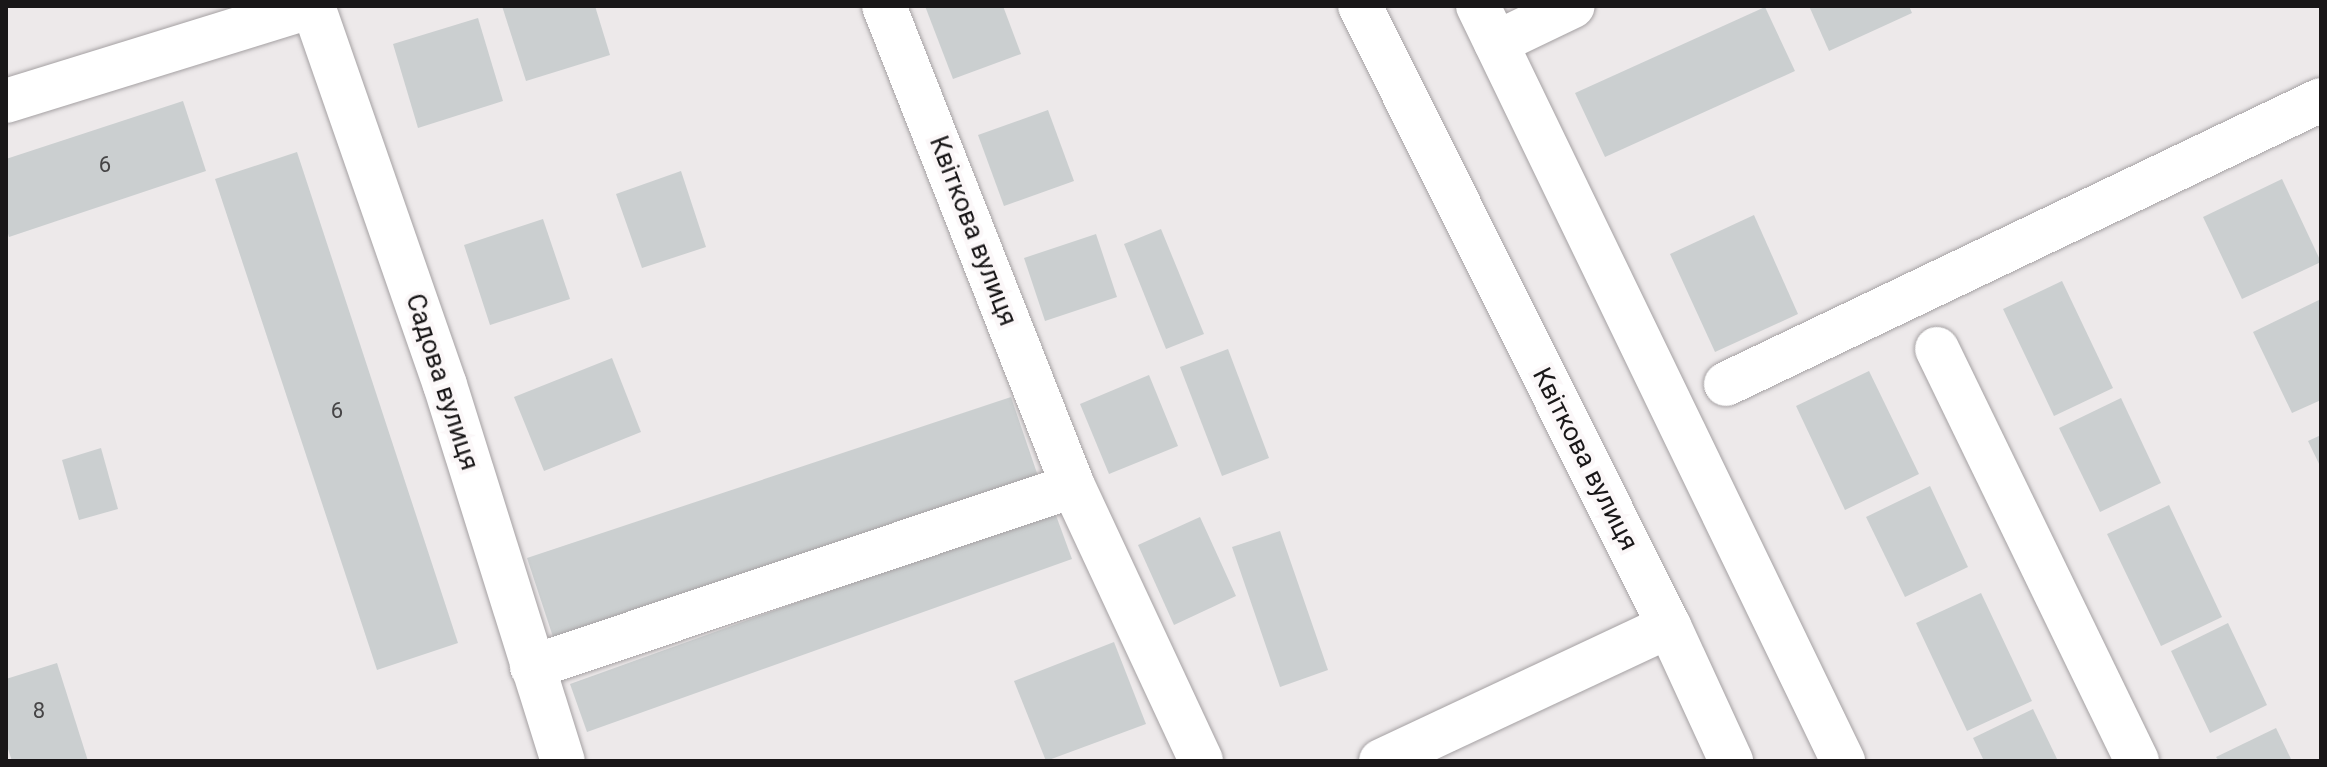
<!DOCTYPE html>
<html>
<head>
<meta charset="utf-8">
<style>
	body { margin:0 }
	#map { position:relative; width:2327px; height:767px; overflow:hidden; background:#ede9ea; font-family:Roboto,sans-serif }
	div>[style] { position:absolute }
	.building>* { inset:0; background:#cbcfd0 }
	.roads { filter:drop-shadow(0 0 2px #a5a1a3) drop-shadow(0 0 2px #a5a1a3) }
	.minor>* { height:44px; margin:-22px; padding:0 22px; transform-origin:22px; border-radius:22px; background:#fff }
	span { translate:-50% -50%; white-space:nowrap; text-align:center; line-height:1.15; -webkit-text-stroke:8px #fbf7f8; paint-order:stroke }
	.number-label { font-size:22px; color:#464546 }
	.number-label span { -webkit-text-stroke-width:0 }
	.street-label { font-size:26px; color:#191718 }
	.frame { position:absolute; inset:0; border:8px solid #191718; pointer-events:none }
</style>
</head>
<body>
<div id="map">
	<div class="building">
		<i style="clip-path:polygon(502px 6px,595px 6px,610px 55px,526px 81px)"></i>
		<i style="clip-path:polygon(925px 6px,1003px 6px,1021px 54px,953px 79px)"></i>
		<i style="clip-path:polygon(1809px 6px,1909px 6px,1912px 13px,1829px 51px)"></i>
		<i style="clip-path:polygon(1765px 7px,1795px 71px,1605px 157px,1575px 93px)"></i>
		<i style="clip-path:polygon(478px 18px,503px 101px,418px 128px,393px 44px)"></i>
		<i style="clip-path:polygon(183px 101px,206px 171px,9px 237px,6px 227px,6px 159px)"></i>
		<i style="clip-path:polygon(1048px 110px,1074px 181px,1004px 206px,978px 135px)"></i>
		<i style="clip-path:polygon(297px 152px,458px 643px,377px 670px,215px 179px)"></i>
		<i style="clip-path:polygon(681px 171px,706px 247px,642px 268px,616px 194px)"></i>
		<i style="clip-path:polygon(2282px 179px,2321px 262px,2242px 299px,2203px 217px)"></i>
		<i style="clip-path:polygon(1754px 215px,1798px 314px,1715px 352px,1670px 254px)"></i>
		<i style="clip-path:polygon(543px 219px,570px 299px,490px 325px,464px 245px)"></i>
		<i style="clip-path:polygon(1161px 229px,1204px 334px,1166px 349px,1124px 244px)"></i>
		<i style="clip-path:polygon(1096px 234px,1117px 297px,1045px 321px,1024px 258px)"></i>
		<i style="clip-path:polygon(2062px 281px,2113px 388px,2054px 416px,2003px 309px)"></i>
		<i style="clip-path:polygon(2321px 299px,2321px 400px,2292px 413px,2253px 332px)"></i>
		<i style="clip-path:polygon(1228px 349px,1269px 458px,1222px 476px,1180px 367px)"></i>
		<i style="clip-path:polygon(612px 358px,641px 432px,544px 471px,514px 397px)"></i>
		<i style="clip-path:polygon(1869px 371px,1919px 474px,1845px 510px,1796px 406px)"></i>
		<i style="clip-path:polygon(1149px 375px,1178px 446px,1109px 474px,1080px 404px)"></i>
		<i style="clip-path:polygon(1011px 397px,1040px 482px,555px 643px,527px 558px)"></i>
		<i style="clip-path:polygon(2121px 398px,2161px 483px,2100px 512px,2059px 428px)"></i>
		<i style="clip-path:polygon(2321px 435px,2321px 468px,2308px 441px)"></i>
		<i style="clip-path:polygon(101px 448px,118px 509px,79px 520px,62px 460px)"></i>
		<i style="clip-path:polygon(1930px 486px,1968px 567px,1905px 597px,1866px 517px)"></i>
		<i style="clip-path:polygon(2169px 505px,2222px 617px,2161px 646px,2107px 534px)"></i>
		<i style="clip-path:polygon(1054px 510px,1072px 559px,587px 732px,570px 684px)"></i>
		<i style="clip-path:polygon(1200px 517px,1236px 596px,1174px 625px,1138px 545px)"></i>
		<i style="clip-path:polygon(1280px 531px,1328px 670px,1280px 687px,1232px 547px)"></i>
		<i style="clip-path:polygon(1981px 593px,2032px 701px,1967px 731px,1916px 623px)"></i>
		<i style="clip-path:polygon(2228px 623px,2267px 705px,2210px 733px,2171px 651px)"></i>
		<i style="clip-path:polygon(1114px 642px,1146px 724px,1046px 761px,1014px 681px)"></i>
		<i style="clip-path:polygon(57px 663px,88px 761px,12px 761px,6px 743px,6px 679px)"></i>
		<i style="clip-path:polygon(2033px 709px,2058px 761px,1984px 761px,1973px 738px)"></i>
		<i style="clip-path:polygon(2276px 728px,2292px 761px,2219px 761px,2216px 757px)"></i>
	</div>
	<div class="roads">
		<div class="minor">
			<i style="left:313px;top:6px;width:401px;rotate:70.8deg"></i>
			<i style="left:445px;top:385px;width:394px;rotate:72.6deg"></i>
			<i style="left:884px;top:6px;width:516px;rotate:68.51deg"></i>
			<i style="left:1073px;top:486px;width:303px;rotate:65deg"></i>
			<i style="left:1360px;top:6px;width:693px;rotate:63.51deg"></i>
			<i style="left:1669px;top:626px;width:149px;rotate:65.3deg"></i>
			<i style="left:1478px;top:6px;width:839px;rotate:64.2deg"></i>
			<i style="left:1496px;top:43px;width:85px;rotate:-25.7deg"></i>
			<i style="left:6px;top:101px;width:321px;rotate:-17.2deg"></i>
			<i style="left:1937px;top:349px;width:458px;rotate:64.1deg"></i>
			<i style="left:1726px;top:384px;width:659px;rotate:-25.52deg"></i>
			<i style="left:532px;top:667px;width:570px;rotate:-18.5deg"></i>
			<i style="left:1381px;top:761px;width:318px;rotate:-25.1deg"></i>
		</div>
	</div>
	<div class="number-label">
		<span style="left:105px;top:165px">6</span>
		<span style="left:337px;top:411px">6</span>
		<span style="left:39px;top:711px">8</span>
	</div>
	<div class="street-label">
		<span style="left:973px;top:231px;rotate:69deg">Квіткова вулиця</span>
		<span style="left:442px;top:382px;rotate:72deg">Садова вулиця</span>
		<span style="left:1585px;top:459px;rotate:63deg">Квіткова вулиця</span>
	</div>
	<div class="frame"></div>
</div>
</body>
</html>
